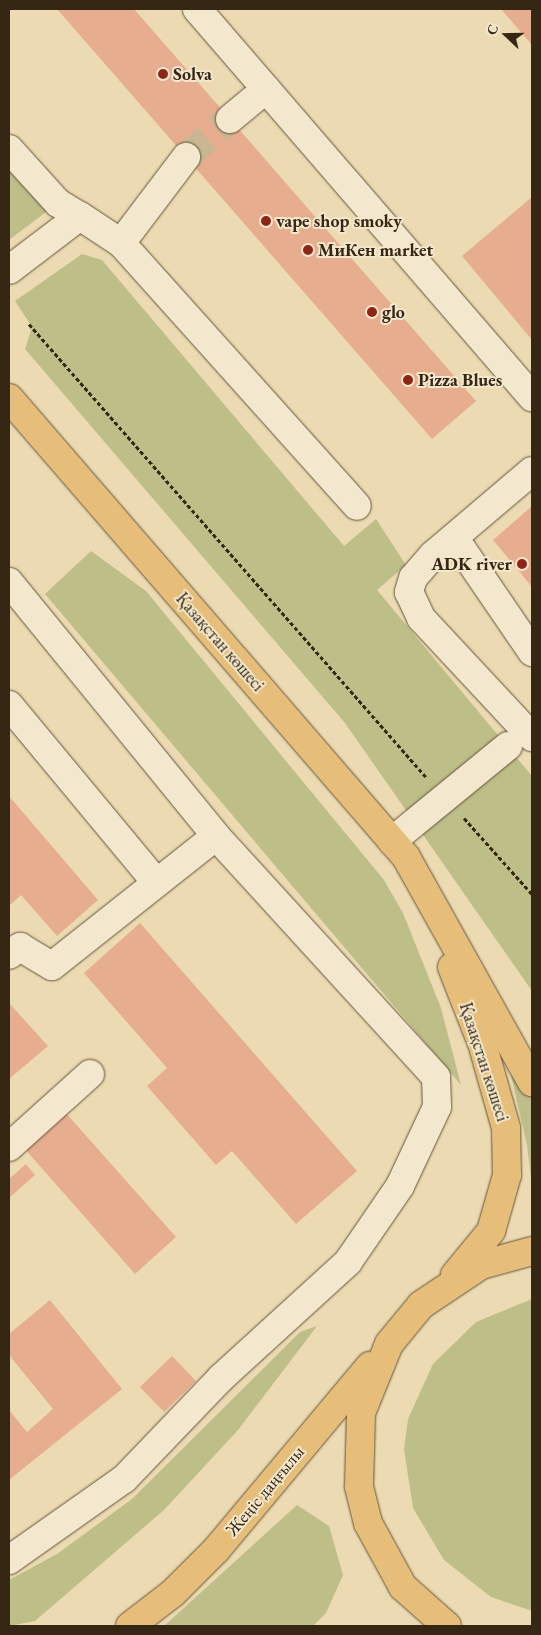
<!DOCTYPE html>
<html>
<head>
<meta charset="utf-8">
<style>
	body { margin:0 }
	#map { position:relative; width:541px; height:1635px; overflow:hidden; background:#ecdbb2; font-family:"EB Garamond",serif }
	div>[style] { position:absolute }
	.green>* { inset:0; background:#bebe88 }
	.building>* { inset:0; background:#e7ad8f }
	.minor-tunnel>* { height:28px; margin-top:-14px; transform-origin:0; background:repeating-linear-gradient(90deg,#c8b792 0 28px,transparent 0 42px) }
	.path>* { height:3px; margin-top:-1.5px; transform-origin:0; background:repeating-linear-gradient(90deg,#362714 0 4px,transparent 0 6.5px) }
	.roads { filter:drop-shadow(0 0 1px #64543c) drop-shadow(0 0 1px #64543c) }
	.minor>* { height:28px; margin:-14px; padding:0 14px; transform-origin:14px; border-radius:14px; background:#f3e8cd }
	.major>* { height:28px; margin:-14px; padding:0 14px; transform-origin:14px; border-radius:14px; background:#e6be79 }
	.dots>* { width:14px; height:14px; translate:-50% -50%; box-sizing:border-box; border:2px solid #f3e8cd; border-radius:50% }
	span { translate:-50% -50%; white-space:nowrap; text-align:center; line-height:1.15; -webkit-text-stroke:4px #f3e8cd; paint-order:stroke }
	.poi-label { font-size:18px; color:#362714; font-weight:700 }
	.left { translate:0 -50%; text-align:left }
	.right { translate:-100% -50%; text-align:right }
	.street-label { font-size:18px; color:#362714 }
	.frame { position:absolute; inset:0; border:10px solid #362714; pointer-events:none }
	.north { position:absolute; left:481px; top:10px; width:50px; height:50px; -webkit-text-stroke:4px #f3e8cd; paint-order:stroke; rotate:291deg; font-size:14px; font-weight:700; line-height:20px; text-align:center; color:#362714 }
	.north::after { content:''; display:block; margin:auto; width:18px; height:22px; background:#362714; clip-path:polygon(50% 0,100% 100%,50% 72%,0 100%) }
</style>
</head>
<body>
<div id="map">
	<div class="green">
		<i style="clip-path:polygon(9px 149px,58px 203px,9px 240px)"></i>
		<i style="clip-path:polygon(82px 254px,102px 260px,344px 546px,376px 519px,406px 565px,377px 590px,532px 776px,532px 991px,345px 723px,25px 349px,32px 327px,15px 301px)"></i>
		<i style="clip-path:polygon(91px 551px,146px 591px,384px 880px,403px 913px,441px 1008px,461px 1085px,45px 594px)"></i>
		<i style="clip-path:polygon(500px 1028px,532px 1081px,532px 1186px,527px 1145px)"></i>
		<i style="clip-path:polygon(532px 1299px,532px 1611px,491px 1597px,444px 1560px,413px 1508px,404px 1449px,408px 1419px,433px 1364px,476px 1322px)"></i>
		<i style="clip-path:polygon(317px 1326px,238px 1430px,164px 1510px,35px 1621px,9px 1626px,9px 1580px,57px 1554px,132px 1499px,300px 1332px)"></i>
		<i style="clip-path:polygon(297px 1505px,329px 1526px,343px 1575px,326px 1613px,313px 1626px,164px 1626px)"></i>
	</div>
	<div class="building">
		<i style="clip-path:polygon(57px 9px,134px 9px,476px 401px,432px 439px)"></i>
		<i style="clip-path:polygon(501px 9px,532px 9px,532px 45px)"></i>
		<i style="clip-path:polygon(532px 197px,532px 340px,462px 256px)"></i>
		<i style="clip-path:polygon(532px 506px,532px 587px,493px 540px)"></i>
		<i style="clip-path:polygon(9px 796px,98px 900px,57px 936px,21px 895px,9px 906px)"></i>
		<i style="clip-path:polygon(140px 923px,357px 1171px,296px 1224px,232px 1151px,216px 1165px,147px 1086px,167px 1068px,84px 973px)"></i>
		<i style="clip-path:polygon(9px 1003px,48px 1046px,9px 1079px)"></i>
		<i style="clip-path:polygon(65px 1112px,176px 1237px,135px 1274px,24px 1148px)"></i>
		<i style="clip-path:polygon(26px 1164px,35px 1175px,9px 1198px,9px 1179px)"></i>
		<i style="clip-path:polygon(50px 1300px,122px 1389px,9px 1480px,9px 1410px,27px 1432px,53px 1409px,9px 1355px,9px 1334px)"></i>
		<i style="clip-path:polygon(172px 1356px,196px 1381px,164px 1412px,140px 1387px)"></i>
	</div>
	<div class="minor-tunnel">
		<i style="left:186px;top:157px;width:58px;rotate:-40.8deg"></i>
	</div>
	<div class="path">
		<i style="left:29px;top:324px;width:602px;rotate:48.77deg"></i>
		<i style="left:464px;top:818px;width:102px;rotate:48.2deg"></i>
	</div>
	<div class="roads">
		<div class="minor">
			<i style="left:197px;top:9px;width:513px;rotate:49.19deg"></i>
			<i style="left:230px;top:119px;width:47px;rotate:-39.8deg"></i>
			<i style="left:9px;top:149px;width:73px;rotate:47.8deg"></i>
			<i style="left:58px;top:203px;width:26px;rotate:31deg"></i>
			<i style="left:121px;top:243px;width:353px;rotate:48.1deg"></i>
			<i style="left:9px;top:270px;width:89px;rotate:-37.3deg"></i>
			<i style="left:80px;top:216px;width:49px;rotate:33.4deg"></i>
			<i style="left:121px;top:243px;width:108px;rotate:-52.9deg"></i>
			<i style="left:532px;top:471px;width:130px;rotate:139.7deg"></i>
			<i style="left:433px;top:555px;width:30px;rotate:131deg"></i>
			<i style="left:413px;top:578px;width:15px;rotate:106deg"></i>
			<i style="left:409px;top:592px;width:29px;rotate:65deg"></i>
			<i style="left:421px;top:618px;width:163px;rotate:47deg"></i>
			<i style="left:455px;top:539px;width:137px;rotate:55.7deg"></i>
			<i style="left:9px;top:582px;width:328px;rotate:50.8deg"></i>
			<i style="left:216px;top:836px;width:326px;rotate:47.6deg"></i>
			<i style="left:436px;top:1077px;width:30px;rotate:88deg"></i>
			<i style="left:437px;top:1107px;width:87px;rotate:115.1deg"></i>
			<i style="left:400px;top:1186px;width:92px;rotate:124.4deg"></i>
			<i style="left:348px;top:1262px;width:172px;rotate:137.6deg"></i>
			<i style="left:221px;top:1378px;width:140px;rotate:133.8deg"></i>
			<i style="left:124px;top:1479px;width:141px;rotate:144.8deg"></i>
			<i style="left:9px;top:705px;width:231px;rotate:50.3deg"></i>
			<i style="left:392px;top:841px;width:150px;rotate:-39.3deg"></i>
			<i style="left:9px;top:955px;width:14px;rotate:-36deg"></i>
			<i style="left:20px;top:947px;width:37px;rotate:31deg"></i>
			<i style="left:52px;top:966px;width:209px;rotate:-38.4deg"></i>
			<i style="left:9px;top:1147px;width:109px;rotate:-42deg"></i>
		</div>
		<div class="major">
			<i style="left:9px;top:398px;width:607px;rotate:49.14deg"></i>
			<i style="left:406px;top:857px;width:258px;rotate:60.8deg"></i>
			<i style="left:452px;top:967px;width:82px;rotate:68.5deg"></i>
			<i style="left:482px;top:1043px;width:88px;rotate:74.2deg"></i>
			<i style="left:506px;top:1128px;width:47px;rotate:88.8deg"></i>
			<i style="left:507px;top:1175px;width:58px;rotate:105.9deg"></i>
			<i style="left:491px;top:1231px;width:57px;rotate:129.3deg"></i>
			<i style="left:130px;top:1626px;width:54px;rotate:-37.5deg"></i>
			<i style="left:173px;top:1593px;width:61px;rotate:-45deg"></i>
			<i style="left:216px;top:1550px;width:240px;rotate:-50.1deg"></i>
			<i style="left:447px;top:1626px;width:59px;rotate:-138.4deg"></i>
			<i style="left:403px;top:1587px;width:73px;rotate:-118.7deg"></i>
			<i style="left:368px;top:1523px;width:38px;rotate:-104deg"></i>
			<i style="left:359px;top:1486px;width:73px;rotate:-88.4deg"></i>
			<i style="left:361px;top:1413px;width:74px;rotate:-67.9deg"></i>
			<i style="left:389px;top:1344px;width:50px;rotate:-50.6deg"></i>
			<i style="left:421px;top:1305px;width:72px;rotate:-33.7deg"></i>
			<i style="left:481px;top:1265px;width:53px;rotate:-15.4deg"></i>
		</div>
	</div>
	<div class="dots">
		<i style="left:163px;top:74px;background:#8f2418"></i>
		<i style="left:266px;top:221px;background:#8f2418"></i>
		<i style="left:308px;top:250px;background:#8f2418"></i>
		<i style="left:372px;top:312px;background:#8f2418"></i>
		<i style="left:408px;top:380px;background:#8f2418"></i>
		<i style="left:522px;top:564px;background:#8f2418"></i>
	</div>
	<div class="poi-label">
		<span class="left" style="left:173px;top:74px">Solva</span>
		<span class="left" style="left:276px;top:221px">vape shop smoky</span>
		<span class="left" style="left:318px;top:250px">МиКен market</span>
		<span class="left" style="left:382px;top:312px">glo</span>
		<span class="left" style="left:418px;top:380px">Pizza Blues</span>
		<span class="right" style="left:512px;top:564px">ADK river</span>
	</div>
	<div class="street-label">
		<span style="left:220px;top:642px;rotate:49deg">Қазақстан көшесі</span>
		<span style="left:484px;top:1062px;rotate:72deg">Қазақстан көшесі</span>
		<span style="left:265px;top:1491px;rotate:-50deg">Жеңіс даңғылы</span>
	</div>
	<div class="frame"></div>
	<div class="north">С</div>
</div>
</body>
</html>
